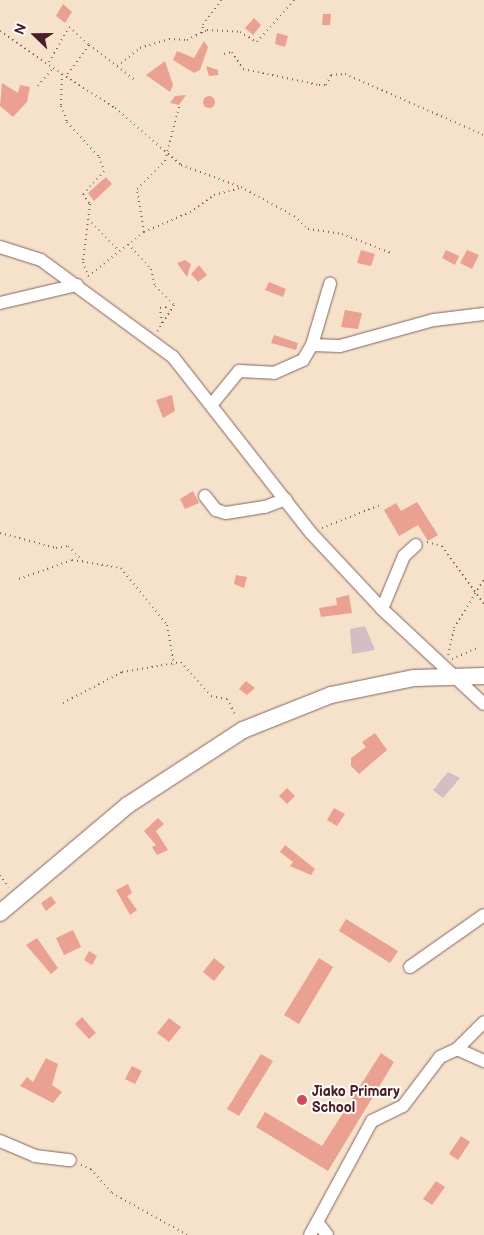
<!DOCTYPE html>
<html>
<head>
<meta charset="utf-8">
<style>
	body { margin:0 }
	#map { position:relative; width:484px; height:1235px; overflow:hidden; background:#f6e2cb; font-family:"Balsamiq Sans",sans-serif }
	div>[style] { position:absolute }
	.industrial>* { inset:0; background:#d2bec3 }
	.building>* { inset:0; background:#eaa191 }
	.round { border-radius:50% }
	.path>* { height:2px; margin-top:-1px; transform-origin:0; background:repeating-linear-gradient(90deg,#866363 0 1px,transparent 0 5px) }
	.roads { filter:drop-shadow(0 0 1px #866363) drop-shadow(0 0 1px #866363) }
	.minor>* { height:12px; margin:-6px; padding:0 6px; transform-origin:6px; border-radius:6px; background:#fff }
	.tertiary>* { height:16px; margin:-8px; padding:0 8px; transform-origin:8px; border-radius:8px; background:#fff }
	.dots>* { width:14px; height:14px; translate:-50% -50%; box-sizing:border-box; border:2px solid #fdfcf7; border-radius:50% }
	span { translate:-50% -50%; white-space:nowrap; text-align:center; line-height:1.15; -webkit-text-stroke:4px #fdfcf7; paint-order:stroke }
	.poi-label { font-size:14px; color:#4a1f2b; font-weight:700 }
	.left { translate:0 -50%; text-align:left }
	.north { position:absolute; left:10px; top:10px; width:50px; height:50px; -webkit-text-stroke:4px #fdfcf7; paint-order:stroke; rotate:292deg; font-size:14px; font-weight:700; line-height:20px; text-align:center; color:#4a1f2b }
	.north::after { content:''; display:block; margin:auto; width:18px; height:22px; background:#4a1f2b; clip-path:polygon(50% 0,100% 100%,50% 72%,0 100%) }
</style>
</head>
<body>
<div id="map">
	<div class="industrial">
		<i style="clip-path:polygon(365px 626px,375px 650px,352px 654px,350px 629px)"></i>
		<i style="clip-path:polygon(448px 772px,460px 778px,443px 798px,433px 790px)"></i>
	</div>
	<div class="building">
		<i style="clip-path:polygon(63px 4px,72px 12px,65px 23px,56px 16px)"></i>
		<i style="clip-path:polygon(323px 14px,331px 14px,330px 25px,322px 25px)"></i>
		<i style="clip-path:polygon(254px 18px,261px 25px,253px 35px,245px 28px)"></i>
		<i style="clip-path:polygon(277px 33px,288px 36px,285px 47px,275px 44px)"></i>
		<i style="clip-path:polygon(204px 41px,208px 47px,200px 70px,194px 73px,173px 60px,177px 51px,194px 58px)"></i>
		<i style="clip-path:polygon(165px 61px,173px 85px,170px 92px,146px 75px)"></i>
		<i style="clip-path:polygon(206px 66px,218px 70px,218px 75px,209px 76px)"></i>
		<i style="clip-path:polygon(2px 83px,18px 93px,20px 85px,30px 87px,27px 102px,13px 117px,0 106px)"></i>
		<i style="clip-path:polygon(186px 95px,179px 105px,170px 103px,175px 96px)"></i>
		<i class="round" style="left:203px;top:96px;width:12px;height:12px"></i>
		<i style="clip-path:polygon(106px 177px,112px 184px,94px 201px,88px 193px)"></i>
		<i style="clip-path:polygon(361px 250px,375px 254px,371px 266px,357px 263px)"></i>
		<i style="clip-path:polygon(446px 250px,459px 256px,455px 265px,442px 258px)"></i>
		<i style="clip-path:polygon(467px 250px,479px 255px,472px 269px,460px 263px)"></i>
		<i style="clip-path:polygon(185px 260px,191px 264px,187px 277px,177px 263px)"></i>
		<i style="clip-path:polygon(199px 265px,207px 275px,198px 282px,191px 274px)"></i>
		<i style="clip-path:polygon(269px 282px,286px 289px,283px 297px,265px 290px)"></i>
		<i style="clip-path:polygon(345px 310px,362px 313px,358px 329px,341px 327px)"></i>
		<i style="clip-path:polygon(274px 335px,298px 343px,296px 350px,271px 343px)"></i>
		<i style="clip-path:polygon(172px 395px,175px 411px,163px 418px,156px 400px)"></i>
		<i style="clip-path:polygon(193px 491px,199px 503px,185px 509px,180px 499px)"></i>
		<i style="clip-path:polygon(417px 502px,438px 535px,428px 541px,418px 525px,399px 536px,384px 510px,396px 503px,401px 511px)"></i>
		<i style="clip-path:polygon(236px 575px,247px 577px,244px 588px,234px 584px)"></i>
		<i style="clip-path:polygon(349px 595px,352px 613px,321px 617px,319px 608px,337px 605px,336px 598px)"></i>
		<i style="clip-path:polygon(246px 681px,255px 688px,247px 695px,239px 689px)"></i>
		<i style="clip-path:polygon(375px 733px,387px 750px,359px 774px,351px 766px,351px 758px,366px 747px,362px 742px)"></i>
		<i style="clip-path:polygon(287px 788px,295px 796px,287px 804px,279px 796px)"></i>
		<i style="clip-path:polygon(334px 808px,345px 814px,337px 826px,327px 820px)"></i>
		<i style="clip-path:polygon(158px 818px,164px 824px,156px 831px,168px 850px,157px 855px,152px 847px,156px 845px,144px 831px)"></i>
		<i style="clip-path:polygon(285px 845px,315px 869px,311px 875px,290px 866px,293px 862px,280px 852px)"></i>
		<i style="clip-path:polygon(128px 884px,132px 893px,127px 896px,137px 910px,130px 915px,116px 890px)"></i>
		<i style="clip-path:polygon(51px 896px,56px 903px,46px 911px,41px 903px)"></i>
		<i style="clip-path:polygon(346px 919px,398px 951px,390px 963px,339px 931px)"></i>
		<i style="clip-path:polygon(73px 930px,81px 947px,64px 955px,56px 938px)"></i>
		<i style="clip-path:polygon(37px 938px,58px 968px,51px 974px,26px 945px)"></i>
		<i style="clip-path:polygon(89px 951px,97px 956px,92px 965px,84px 960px)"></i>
		<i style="clip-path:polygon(214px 958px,225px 967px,214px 981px,203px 972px)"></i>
		<i style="clip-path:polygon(319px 958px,333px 967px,299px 1024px,284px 1015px)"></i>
		<i style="clip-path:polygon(82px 1017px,96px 1033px,89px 1039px,75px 1024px)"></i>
		<i style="clip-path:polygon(169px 1018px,181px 1027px,169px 1042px,157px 1033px)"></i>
		<i style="clip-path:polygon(381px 1053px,394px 1062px,328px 1171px,256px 1127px,265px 1112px,322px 1146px)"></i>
		<i style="clip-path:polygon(261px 1054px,273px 1061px,239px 1116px,227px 1109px)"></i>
		<i style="clip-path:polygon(46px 1058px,58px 1064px,52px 1085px,62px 1092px,53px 1103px,20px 1086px,27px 1077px,33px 1082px)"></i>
		<i style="clip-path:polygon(132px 1066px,142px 1071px,135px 1084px,125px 1079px)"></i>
		<i style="clip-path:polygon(461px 1136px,470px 1142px,458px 1160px,449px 1154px)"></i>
		<i style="clip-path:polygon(436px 1181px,445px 1187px,432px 1205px,423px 1199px)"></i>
	</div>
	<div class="path">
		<i style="left:0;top:31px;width:75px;rotate:34.7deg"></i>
		<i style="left:62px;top:74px;width:32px;rotate:92deg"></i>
		<i style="left:61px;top:106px;width:17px;rotate:69deg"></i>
		<i style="left:67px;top:122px;width:47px;rotate:47.6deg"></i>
		<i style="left:99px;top:157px;width:15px;rotate:70deg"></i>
		<i style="left:104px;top:171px;width:31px;rotate:132deg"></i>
		<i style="left:83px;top:194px;width:12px;rotate:55deg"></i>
		<i style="left:90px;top:204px;width:58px;rotate:96.9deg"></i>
		<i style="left:83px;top:262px;width:15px;rotate:70deg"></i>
		<i style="left:202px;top:33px;width:8px;rotate:-83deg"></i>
		<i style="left:203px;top:25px;width:31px;rotate:-53deg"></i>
		<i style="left:89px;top:45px;width:59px;rotate:37.5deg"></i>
		<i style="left:224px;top:54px;width:8px;rotate:-14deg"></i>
		<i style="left:232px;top:52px;width:20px;rotate:57deg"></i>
		<i style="left:243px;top:69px;width:78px;rotate:11.9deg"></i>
		<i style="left:319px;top:85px;width:7px"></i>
		<i style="left:326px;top:85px;width:11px;rotate:-63deg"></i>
		<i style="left:331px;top:75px;width:14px;rotate:-4deg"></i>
		<i style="left:345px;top:74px;width:152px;rotate:23.7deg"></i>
		<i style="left:49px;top:62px;width:40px;rotate:-60.3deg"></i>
		<i style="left:69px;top:27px;width:27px;rotate:42deg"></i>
		<i style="left:89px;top:45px;width:40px;rotate:127deg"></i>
		<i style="left:117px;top:66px;width:29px;rotate:-38deg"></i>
		<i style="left:140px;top:48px;width:30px;rotate:-17deg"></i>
		<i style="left:169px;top:39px;width:18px;rotate:3deg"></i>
		<i style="left:187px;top:40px;width:22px;rotate:-27deg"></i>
		<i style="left:207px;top:30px;width:33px;rotate:3deg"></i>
		<i style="left:240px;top:32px;width:20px;rotate:30deg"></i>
		<i style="left:257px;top:42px;width:56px;rotate:-48.6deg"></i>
		<i style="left:62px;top:74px;width:63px;rotate:32.7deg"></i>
		<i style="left:115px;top:108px;width:87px;rotate:40.8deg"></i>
		<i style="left:181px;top:165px;width:64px;rotate:20.1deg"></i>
		<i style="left:241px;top:187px;width:60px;rotate:28.7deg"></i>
		<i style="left:294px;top:216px;width:19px;rotate:43deg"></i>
		<i style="left:308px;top:229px;width:34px;rotate:8deg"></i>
		<i style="left:342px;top:234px;width:53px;rotate:21.2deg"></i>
		<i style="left:38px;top:86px;width:25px;rotate:-50deg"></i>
		<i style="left:88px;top:219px;width:45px;rotate:45.9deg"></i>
		<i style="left:144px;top:232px;width:44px;rotate:-99.2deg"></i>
		<i style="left:137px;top:189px;width:40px;rotate:-45deg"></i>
		<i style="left:165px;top:161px;width:56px;rotate:-75.5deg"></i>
		<i style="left:128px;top:244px;width:34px;rotate:47deg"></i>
		<i style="left:151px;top:269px;width:17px;rotate:77deg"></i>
		<i style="left:155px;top:286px;width:27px;rotate:45deg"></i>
		<i style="left:174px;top:305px;width:32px;rotate:122deg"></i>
		<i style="left:88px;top:276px;width:71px;rotate:-38.2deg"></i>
		<i style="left:144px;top:232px;width:50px;rotate:-23.5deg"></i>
		<i style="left:190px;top:212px;width:29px;rotate:-35deg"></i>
		<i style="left:214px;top:195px;width:28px;rotate:-15deg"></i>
		<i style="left:162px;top:323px;width:15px;rotate:-98deg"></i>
		<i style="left:160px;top:308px;width:6px;rotate:-9deg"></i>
		<i style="left:166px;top:307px;width:5px;rotate:68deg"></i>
		<i style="left:322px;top:528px;width:62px;rotate:-21.6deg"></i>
		<i style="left:0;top:533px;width:58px;rotate:15deg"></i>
		<i style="left:56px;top:548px;width:12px;rotate:-9deg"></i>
		<i style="left:68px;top:546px;width:21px;rotate:45deg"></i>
		<i style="left:427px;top:542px;width:16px;rotate:15deg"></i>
		<i style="left:442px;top:546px;width:72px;rotate:54.1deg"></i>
		<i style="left:19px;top:579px;width:56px;rotate:-19.7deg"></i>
		<i style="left:72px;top:560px;width:50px;rotate:9.3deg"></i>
		<i style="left:121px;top:568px;width:73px;rotate:51.1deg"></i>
		<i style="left:167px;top:625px;width:40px;rotate:80deg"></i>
		<i style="left:448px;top:655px;width:28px;rotate:-77deg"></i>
		<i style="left:454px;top:628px;width:57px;rotate:-58.5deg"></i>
		<i style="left:452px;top:659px;width:30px;rotate:-24deg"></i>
		<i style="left:63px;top:703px;width:67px;rotate:-27.7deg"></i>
		<i style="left:122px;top:672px;width:60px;rotate:-9.6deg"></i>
		<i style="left:181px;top:662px;width:45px;rotate:48.6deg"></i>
		<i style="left:211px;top:696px;width:16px;rotate:11deg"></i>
		<i style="left:227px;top:699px;width:20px;rotate:63deg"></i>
		<i style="left:0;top:875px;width:15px;rotate:53deg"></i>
		<i style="left:81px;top:1165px;width:11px;rotate:22deg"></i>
		<i style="left:91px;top:1169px;width:32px;rotate:49deg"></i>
		<i style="left:112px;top:1193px;width:86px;rotate:29.2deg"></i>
	</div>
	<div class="roads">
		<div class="minor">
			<i style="left:0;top:247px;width:43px;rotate:17.6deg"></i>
			<i style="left:41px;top:260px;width:164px;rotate:36.3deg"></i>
			<i style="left:173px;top:357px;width:224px;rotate:51.9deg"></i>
			<i style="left:311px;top:533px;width:104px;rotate:46.9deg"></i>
			<i style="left:382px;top:609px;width:139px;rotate:43deg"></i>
			<i style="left:0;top:303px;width:79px;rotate:-13.2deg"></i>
			<i style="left:312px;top:345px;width:28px;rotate:2deg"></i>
			<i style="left:340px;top:346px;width:98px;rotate:-15.5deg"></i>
			<i style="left:434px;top:320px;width:50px;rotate:-6.8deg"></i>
			<i style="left:212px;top:404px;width:43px;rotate:-50.7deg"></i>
			<i style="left:239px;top:371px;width:35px;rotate:3deg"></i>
			<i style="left:274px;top:373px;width:32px;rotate:-24deg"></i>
			<i style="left:303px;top:360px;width:17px;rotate:-59deg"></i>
			<i style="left:312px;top:345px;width:64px;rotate:-73.6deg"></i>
			<i style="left:205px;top:496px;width:18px;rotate:52deg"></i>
			<i style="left:216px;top:510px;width:10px;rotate:17deg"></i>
			<i style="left:226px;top:513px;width:39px;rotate:-9deg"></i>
			<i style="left:265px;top:507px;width:22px;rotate:-21deg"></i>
			<i style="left:382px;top:609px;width:57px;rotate:-67.5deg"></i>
			<i style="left:404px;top:556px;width:16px;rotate:-43deg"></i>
			<i style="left:410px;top:967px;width:90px;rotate:-35.1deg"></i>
			<i style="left:457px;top:1049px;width:30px;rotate:24deg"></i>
			<i style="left:0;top:1141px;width:38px;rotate:23deg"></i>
			<i style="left:35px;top:1156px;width:35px;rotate:7deg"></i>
			<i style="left:318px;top:1223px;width:15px;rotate:53deg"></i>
			<i style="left:310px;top:1235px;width:130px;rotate:-61.5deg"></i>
			<i style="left:372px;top:1121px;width:34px;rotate:-26deg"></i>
			<i style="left:403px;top:1106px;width:61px;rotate:-52.9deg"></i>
			<i style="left:440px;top:1057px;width:19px;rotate:-25deg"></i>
			<i style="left:457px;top:1049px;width:38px;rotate:-45deg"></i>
		</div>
		<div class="tertiary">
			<i style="left:0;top:913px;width:167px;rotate:-40.2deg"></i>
			<i style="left:128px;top:805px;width:137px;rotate:-33.1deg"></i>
			<i style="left:243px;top:730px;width:95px;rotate:-21.7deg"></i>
			<i style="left:331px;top:695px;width:85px;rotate:-11.6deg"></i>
			<i style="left:414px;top:678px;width:70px;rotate:-1.6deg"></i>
		</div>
	</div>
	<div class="dots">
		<i style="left:302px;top:1100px;background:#d1495b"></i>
	</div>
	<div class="poi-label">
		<span class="left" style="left:312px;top:1100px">Jiako Primary<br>School</span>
	</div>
	<div class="north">N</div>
</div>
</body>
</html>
